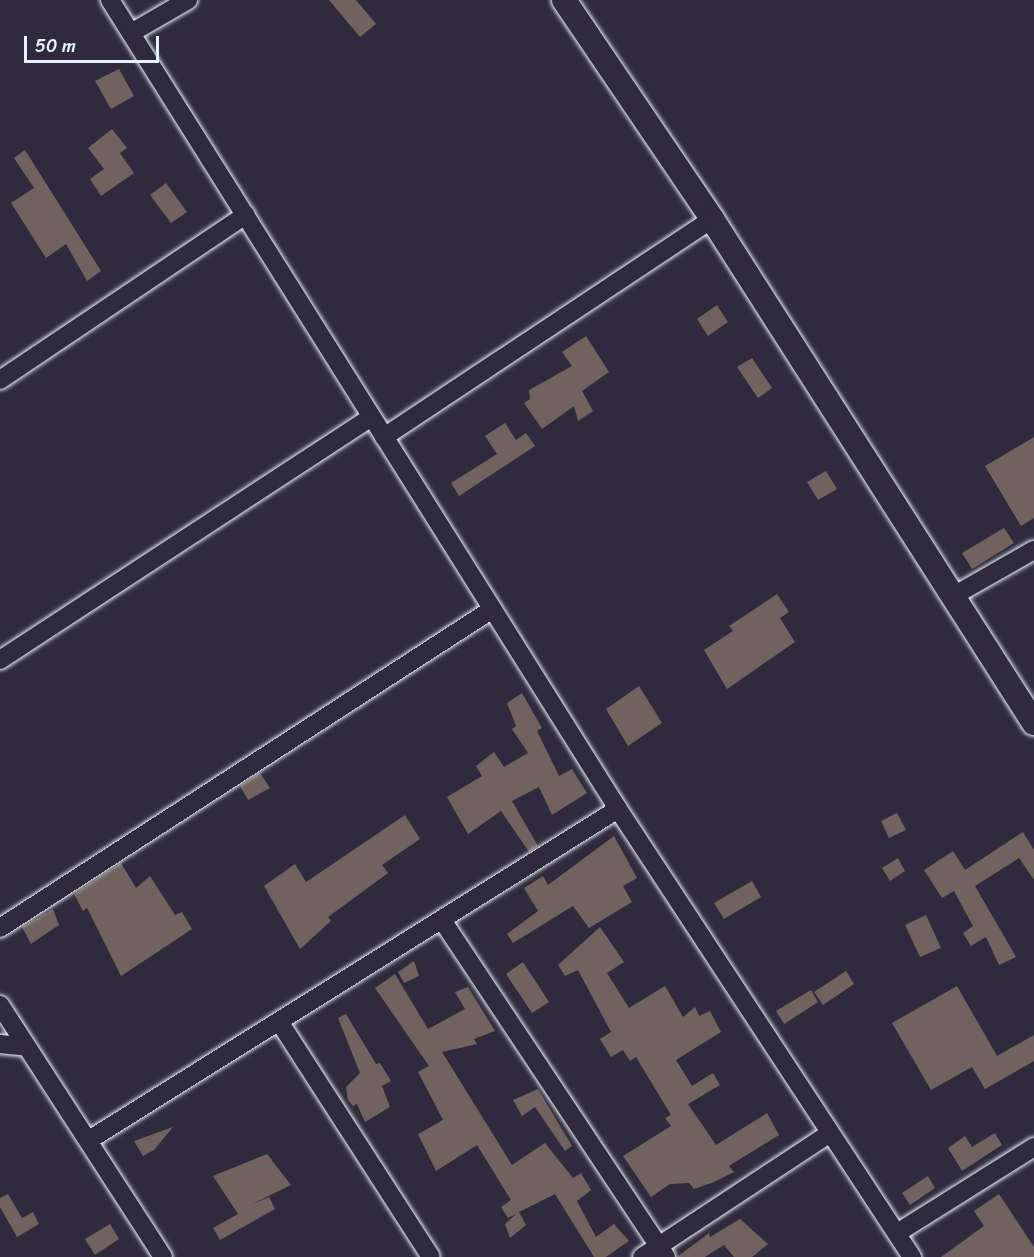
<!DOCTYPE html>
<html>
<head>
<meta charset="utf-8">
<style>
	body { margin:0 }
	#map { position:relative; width:1034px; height:1257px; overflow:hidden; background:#2f2a3d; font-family:Sriracha,sans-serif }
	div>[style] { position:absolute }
	.building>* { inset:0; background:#72625f }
	.roads { filter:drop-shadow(0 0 2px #e8f1f8) drop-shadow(0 0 2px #e8f1f8) }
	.minor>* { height:18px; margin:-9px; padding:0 9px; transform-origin:9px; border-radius:9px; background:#2f2a3d }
	.major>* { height:24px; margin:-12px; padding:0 12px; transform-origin:12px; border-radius:12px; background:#2f2a3d }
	span { translate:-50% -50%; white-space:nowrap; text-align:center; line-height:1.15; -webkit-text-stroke:4.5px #2f2a3d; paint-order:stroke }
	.scale { position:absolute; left:24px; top:36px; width:135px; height:27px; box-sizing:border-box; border:3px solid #e8f1f8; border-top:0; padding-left:8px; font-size:18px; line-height:21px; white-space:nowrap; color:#e8f1f8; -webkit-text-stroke:4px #2f2a3d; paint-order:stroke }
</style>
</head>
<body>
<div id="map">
	<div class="building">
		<i style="clip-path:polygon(329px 0,356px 0,376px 24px,360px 37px)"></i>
		<i style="clip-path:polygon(119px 69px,134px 96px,111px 109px,95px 81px)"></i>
		<i style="clip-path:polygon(112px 129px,127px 148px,120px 153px,134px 173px,101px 196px,90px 179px,104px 169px,88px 148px)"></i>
		<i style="clip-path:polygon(25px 150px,101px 271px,87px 281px,66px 244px,46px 258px,11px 203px,34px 188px,14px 158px)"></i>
		<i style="clip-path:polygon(166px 183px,187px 212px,171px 223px,150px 195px)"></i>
		<i style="clip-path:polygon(717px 305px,728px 322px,708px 336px,697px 319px)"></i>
		<i style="clip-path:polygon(586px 336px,609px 372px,582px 391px,593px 411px,578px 421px,574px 406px,542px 429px,524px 403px,530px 399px,529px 390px,572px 366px,562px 352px)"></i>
		<i style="clip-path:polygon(752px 358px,772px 388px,758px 398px,737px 367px)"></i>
		<i style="clip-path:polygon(505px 423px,516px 440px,526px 433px,535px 446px,459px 496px,451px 483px,497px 454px,485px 436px)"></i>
		<i style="clip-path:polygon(1034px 437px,1034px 518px,1021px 526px,985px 466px)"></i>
		<i style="clip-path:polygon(826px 471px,837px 489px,818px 500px,807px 482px)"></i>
		<i style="clip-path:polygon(1004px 528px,1014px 543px,972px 569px,962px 553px)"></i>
		<i style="clip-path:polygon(777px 594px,789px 612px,780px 618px,795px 642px,727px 689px,704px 650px,733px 631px,729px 626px)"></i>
		<i style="clip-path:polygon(639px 686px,662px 723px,628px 746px,606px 709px)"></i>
		<i style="clip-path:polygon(522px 693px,542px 728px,537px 731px,559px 776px,572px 769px,587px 793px,552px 815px,539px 787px,512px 801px,538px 846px,529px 852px,501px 811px,468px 834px,447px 797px,482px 776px,476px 766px,494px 752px,504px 767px,528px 753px,512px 729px,516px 726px,507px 703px)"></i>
		<i style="clip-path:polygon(260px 773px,270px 788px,248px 800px,240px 786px)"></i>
		<i style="clip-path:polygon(897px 813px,906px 830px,889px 838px,881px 821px)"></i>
		<i style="clip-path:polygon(405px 815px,420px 839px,382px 865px,388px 873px,328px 917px,331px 921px,300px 949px,264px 886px,295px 864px,306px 882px)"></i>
		<i style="clip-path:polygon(1023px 832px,1034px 850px,1034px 880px,1019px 858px,975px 886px,1016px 957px,999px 965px,986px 937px,971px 946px,963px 933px,973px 926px,954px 891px,942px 898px,924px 870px,953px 851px,965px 870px)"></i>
		<i style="clip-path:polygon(614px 836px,637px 878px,623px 886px,632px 902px,589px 928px,573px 906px,513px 943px,507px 934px,538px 911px,524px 888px,543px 876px,548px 885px)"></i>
		<i style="clip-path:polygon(898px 858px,905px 871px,890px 881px,882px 868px)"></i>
		<i style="clip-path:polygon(121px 863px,136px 888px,150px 876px,175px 915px,182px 912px,192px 929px,121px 976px,87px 908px,83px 911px,74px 894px)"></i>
		<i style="clip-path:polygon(752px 881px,761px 897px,724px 919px,714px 903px)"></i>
		<i style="clip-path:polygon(53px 909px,59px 925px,31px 944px,22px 927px)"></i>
		<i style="clip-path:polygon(926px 915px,941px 948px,920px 957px,905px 925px)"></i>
		<i style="clip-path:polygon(600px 927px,624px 962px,607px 973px,629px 1008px,665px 986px,683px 1017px,695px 1007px,699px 1016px,710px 1011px,721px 1032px,676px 1060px,692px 1086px,713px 1073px,720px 1085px,688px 1104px,716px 1145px,767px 1113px,779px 1135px,729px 1166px,734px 1172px,714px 1182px,694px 1189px,689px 1183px,670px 1184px,651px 1197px,623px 1156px,671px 1126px,665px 1118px,671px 1115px,636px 1057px,630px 1061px,623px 1050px,611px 1057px,600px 1039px,611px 1032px,578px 970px,565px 976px,558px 965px)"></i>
		<i style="clip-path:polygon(414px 961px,419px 976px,404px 983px,398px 972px)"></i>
		<i style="clip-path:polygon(523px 962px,549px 1002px,532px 1013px,506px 974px)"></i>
		<i style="clip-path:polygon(846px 971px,854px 984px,823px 1005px,814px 992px)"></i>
		<i style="clip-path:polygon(395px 974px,428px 1029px,465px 1009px,455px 992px,468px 987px,495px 1031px,474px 1039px,477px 1044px,442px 1052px,512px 1165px,545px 1143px,573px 1178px,581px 1173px,591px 1190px,577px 1201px,596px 1237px,614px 1224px,629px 1241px,606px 1257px,594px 1257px,555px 1194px,519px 1212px,526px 1225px,510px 1238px,505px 1224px,516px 1214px,508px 1218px,501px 1207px,511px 1200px,477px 1145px,436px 1171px,418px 1134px,443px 1120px,418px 1072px,429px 1066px,375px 988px)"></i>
		<i style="clip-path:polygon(957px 986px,997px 1056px,1034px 1035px,1034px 1061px,985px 1089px,972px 1067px,931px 1090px,892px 1023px)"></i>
		<i style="clip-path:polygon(811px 990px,818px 1002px,784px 1024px,776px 1011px)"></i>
		<i style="clip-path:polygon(346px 1014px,376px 1064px,380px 1063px,391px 1081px,382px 1086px,390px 1107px,365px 1122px,357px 1104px,353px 1106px,348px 1100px,346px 1087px,360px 1073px,338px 1018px)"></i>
		<i style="clip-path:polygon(538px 1089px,572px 1146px,565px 1151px,535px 1107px,522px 1116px,513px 1100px)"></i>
		<i style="clip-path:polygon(173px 1127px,154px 1150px,143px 1156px,134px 1141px)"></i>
		<i style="clip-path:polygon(995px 1133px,1002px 1145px,962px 1171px,948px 1148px,965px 1136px,972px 1147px)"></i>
		<i style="clip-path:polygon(267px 1154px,291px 1185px,252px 1204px,269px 1197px,275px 1209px,220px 1240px,213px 1228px,238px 1214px,213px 1176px)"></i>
		<i style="clip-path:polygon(928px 1176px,935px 1188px,910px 1205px,902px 1193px)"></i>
		<i style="clip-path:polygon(8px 1194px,22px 1218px,33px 1212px,39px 1224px,17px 1237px,0 1207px,0 1198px)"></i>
		<i style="clip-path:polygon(999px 1194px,1034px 1247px,1034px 1257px,941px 1257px,984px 1226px,974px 1211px)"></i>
		<i style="clip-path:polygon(740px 1219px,768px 1244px,752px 1257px,734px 1257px,724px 1245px,705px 1257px,677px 1257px,709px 1233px,710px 1237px)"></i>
		<i style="clip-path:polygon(110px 1224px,119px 1239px,95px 1255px,85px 1239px)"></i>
	</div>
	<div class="roads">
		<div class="minor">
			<i style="left:110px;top:0;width:955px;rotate:57.87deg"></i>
			<i style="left:618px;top:809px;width:536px;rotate:56.73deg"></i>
			<i style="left:131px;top:33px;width:66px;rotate:-30.1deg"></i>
			<i style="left:0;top:380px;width:296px;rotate:-33.9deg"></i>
			<i style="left:384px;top:437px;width:394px;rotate:-33.6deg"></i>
			<i style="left:955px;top:595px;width:91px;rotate:-29.7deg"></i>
			<i style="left:0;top:660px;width:443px;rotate:-33.2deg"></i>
			<i style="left:442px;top:920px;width:405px;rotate:56.4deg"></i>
			<i style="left:0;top:928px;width:585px;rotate:-32.93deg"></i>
			<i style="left:0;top:1005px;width:300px;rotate:57.1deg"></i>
			<i style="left:280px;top:1023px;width:278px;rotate:57.2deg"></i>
			<i style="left:0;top:1044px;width:27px;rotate:6deg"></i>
			<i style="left:89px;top:1140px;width:624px;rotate:-32.03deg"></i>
			<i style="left:897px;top:1233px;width:162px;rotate:-32.1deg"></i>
			<i style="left:642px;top:1257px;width:225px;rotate:-33.4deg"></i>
		</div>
		<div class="major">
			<i style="left:564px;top:0;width:264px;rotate:55.9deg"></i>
			<i style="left:712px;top:219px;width:598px;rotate:57.43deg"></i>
		</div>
	</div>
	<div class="scale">50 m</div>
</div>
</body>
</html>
